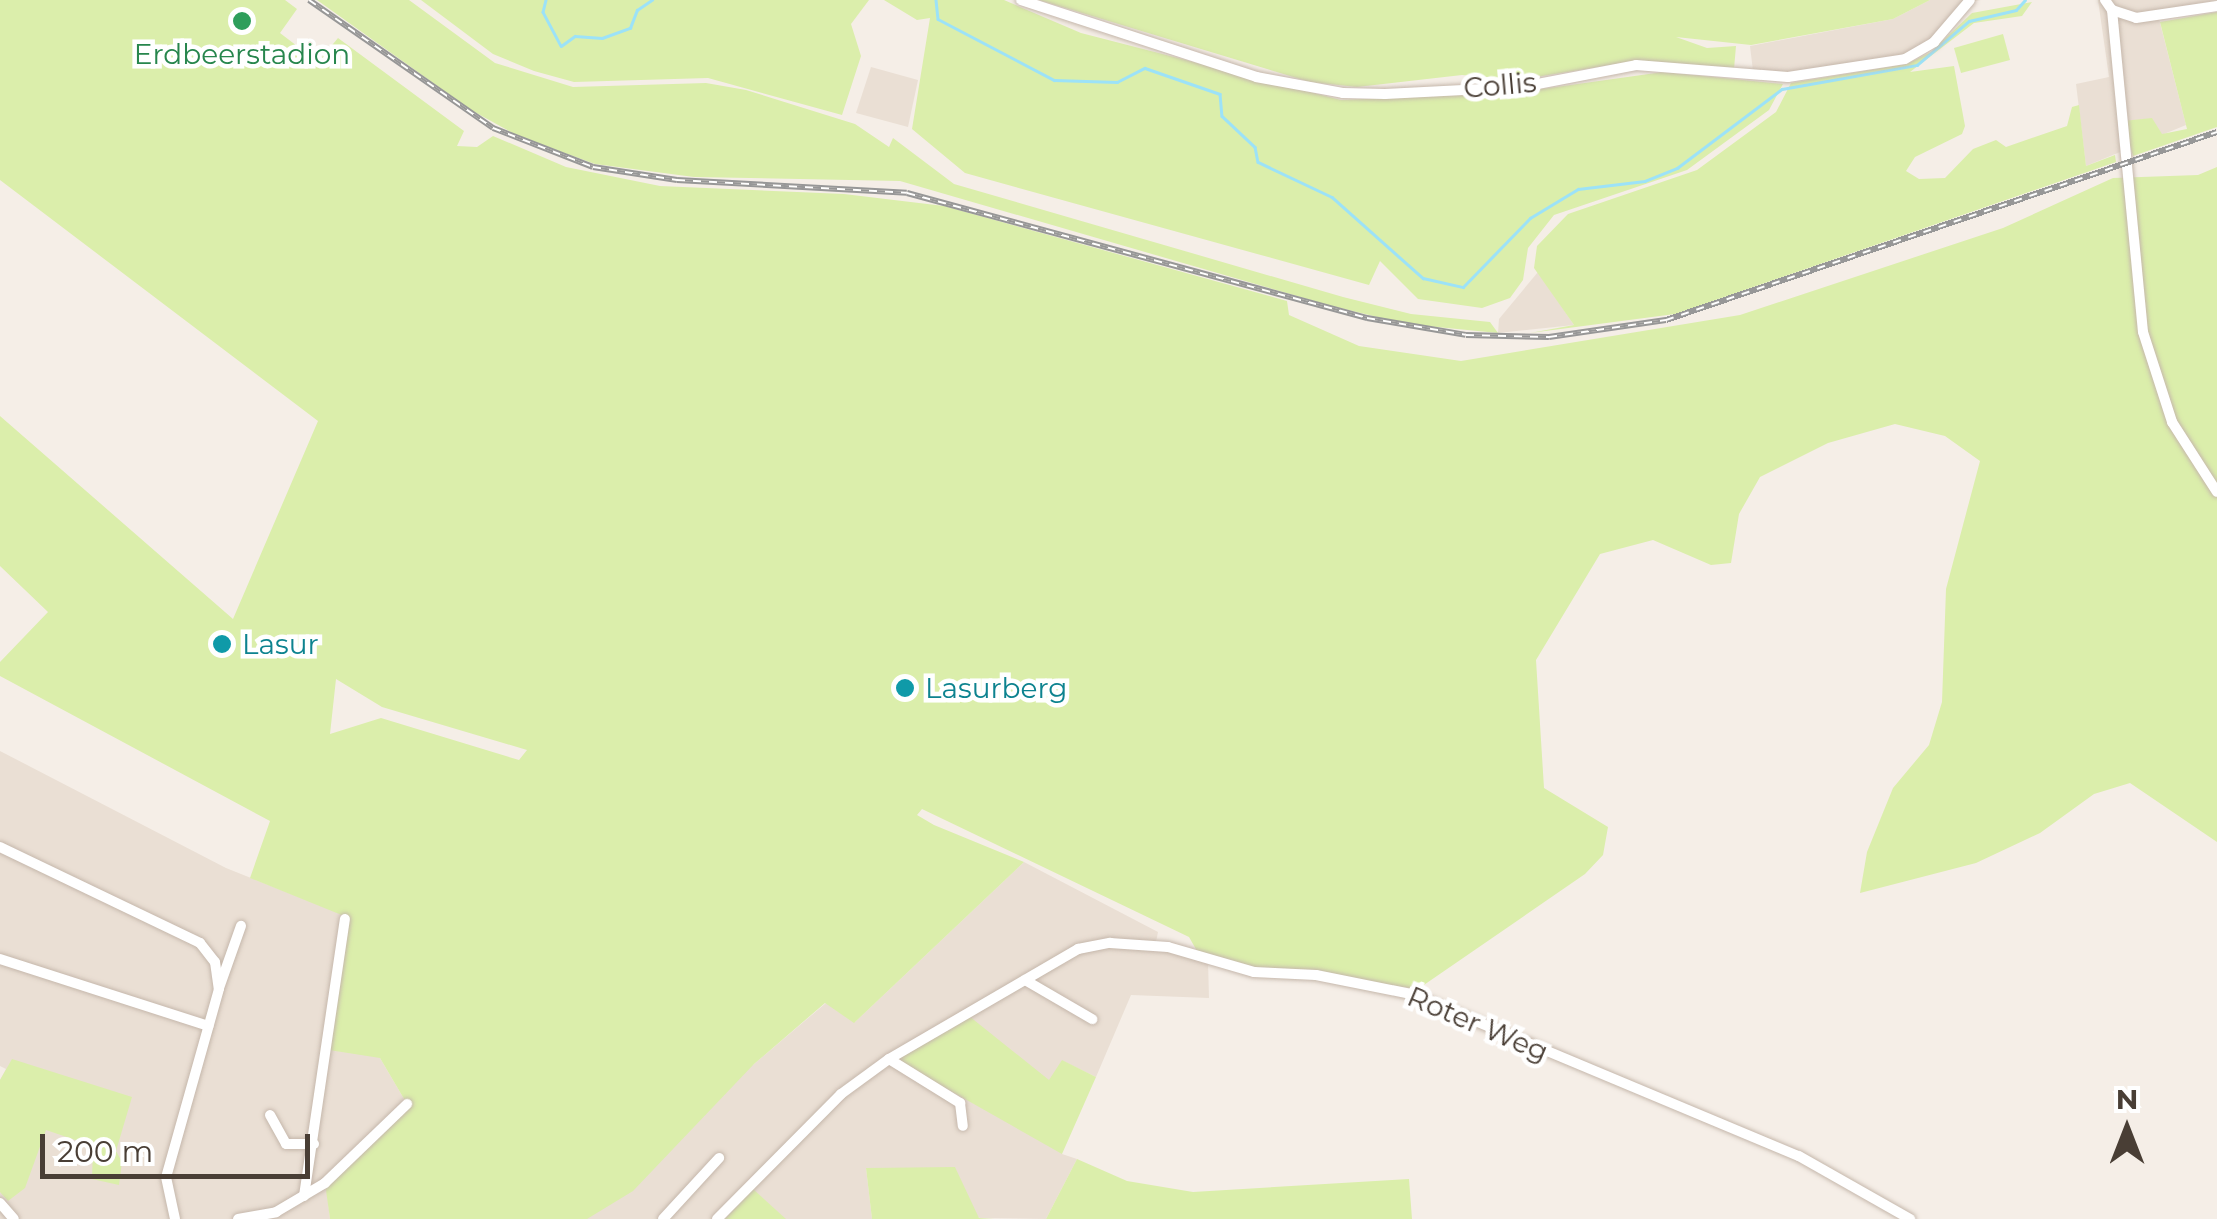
<!DOCTYPE html>
<html>
<head>
<meta charset="utf-8">
<style>
	body { margin:0 }
	#map { position:relative; width:2217px; height:1219px; overflow:hidden; background:#f5eee7; font-family:Montserrat,sans-serif }
	div>[style] { position:absolute }
	.residential>* { inset:0; background:#eadfd4 }
	.green>* { inset:0; background:#dbeeab }
	.stream>* { height:2.5px; margin:-1.25px; padding:0 1.25px; transform-origin:1.25px; border-radius:1.25px; background:#9ce2f8 }
	.roads { filter:drop-shadow(0 0 2px #c5b7ab) drop-shadow(0 0 2px #c5b7ab) }
	.street>* { height:10px; margin:-5px; padding:0 5px; transform-origin:5px; border-radius:5px; background:#fff }
	.rail>* { height:6px; margin-top:-3px; transform-origin:0; background:repeating-linear-gradient(90deg,#fff 0 8px,#979797 0 16px); box-sizing:border-box; border-block:2px solid #979797 }
	.dots>* { width:28px; height:28px; translate:-50% -50%; box-sizing:border-box; border:5px solid #fff; border-radius:50% }
	span { translate:-50% -50%; white-space:nowrap; text-align:center; line-height:1.15; -webkit-text-stroke:9px #fff; paint-order:stroke }
	.leisure-label { font-size:28px; color:#27864d }
	.street-label { font-size:28px; color:#493e35 }
	.culture-label { font-size:28px; color:#0d838f }
	.left { translate:0 -50%; text-align:left }
	.north { position:absolute; left:2077px; top:1079px; width:100px; height:100px; -webkit-text-stroke:8px #fff; paint-order:stroke; rotate:0deg; font-size:28px; font-weight:700; line-height:40px; text-align:center; color:#493e35 }
	.north::after { content:''; display:block; margin:auto; width:35px; height:45px; background:#493e35; clip-path:polygon(50% 0,100% 100%,50% 72%,0 100%) }
	.scale { position:absolute; left:40px; top:1134px; width:270px; height:45px; box-sizing:border-box; border:5px solid #493e35; border-top:0; padding-left:12px; font-size:30px; line-height:35px; white-space:nowrap; color:#493e35; -webkit-text-stroke:8px #fff; paint-order:stroke }
</style>
</head>
<body>
<div id="map">
	<div class="residential">
		<i style="clip-path:polygon(1930px 0,1981px 0,1963px 3px,1930px 40px,1902px 56px,1799px 74px,1753px 71px,1750px 46px,1893px 19px)"></i>
		<i style="clip-path:polygon(2098px 0,2217px 0,2157px 11px,2186px 125px,2086px 166px,2076px 84px,2109px 77px)"></i>
		<i style="clip-path:polygon(871px 67px,918px 80px,908px 127px,856px 113px)"></i>
		<i style="clip-path:polygon(1538px 272px,1574px 325px,1498px 333px,1499px 319px)"></i>
		<i style="clip-path:polygon(0 751px,226px 868px,349px 917px,380px 1058px,407px 1104px,326px 1183px,330px 1219px,0 1219px,0 1080px,6px 1069px,0 1066px)"></i>
		<i style="clip-path:polygon(1024px 862px,1158px 932px,1155px 947px,1208px 961px,1209px 998px,1131px 995px,1096px 1077px,1063px 1061px,1062px 1154px,1077px 1159px,1046px 1219px,980px 1218px,866px 1168px,872px 1219px,531px 1219px,754px 1064px,826px 1003px,855px 1022px)"></i>
	</div>
	<div class="green">
		<i style="clip-path:polygon(evenodd,0 0,285px 0,297px 9px,280px 33px,318px 62px,338px 38px,464px 131px,457px 146px,477px 147px,493px 136px,566px 167px,660px 186px,844px 194px,944px 206px,1287px 301px,1289px 315px,1359px 346px,1461px 361px,1740px 315px,2003px 228px,2113px 178px,2198px 175px,2217px 167px,2217px 842px,2130px 783px,2094px 794px,2040px 833px,1976px 863px,1860px 893px,1867px 852px,1893px 788px,1929px 745px,1942px 702px,1946px 589px,1980px 461px,1945px 436px,1895px 424px,1828px 443px,1760px 477px,1739px 514px,1731px 563px,1711px 565px,1653px 540px,1600px 554px,1536px 660px,1544px 788px,1608px 827px,1603px 855px,1585px 874px,1418px 989px,1254px 969px,1197px 951px,1189px 937px,922px 809px,917px 815px,934px 825px,1024px 862px,854px 1023px,825px 1003px,754px 1064px,633px 1191px,587px 1219px,330px 1219px,325px 1183px,407px 1104px,380px 1058px,329px 1050px,349px 918px,250px 878px,270px 821px,0 676px,0 662px,48px 612px,0 566px,0 416px,233px 619px,318px 421px,0 180px,0 0,336px 679px,382px 707px,527px 750px,519px 760px,381px 718px,330px 734px,336px 679px)"></i>
		<i style="clip-path:polygon(317px 0,409px 0,495px 63px,573px 87px,706px 83px,746px 90px,855px 124px,889px 147px,893px 138px,954px 184px,1343px 297px,1411px 314px,1490px 322px,1498px 333px,1406px 324px,1328px 305px,900px 181px,694px 177px,595px 164px,518px 136px,471px 110px)"></i>
		<i style="clip-path:polygon(421px 0,869px 0,851px 24px,861px 56px,842px 115px,708px 78px,574px 82px,534px 71px,493px 54px)"></i>
		<i style="clip-path:polygon(884px 0,1004px 0,1081px 33px,1341px 100px,1513px 93px,1663px 72px,1783px 84px,1769px 110px,1687px 170px,1554px 215px,1528px 248px,1523px 280px,1510px 298px,1482px 308px,1418px 299px,1380px 261px,1369px 285px,965px 173px,912px 129px,930px 18px,917px 20px)"></i>
		<i style="clip-path:polygon(1039px 0,1930px 0,1893px 19px,1751px 45px,1676px 37px,1707px 48px,1736px 46px,1734px 69px,1635px 61px,1518px 80px,1462px 75px,1357px 87px,1310px 82px)"></i>
		<i style="clip-path:polygon(2032px 2px,2022px 16px,1974px 23px,1910px 72px,1954px 66px,1965px 126px,1962px 134px,1915px 157px,1906px 171px,1919px 179px,1945px 178px,1973px 149px,1996px 140px,2006px 147px,2067px 126px,2072px 107px,2079px 105px,2086px 166px,2115px 155px,2116px 162px,1675px 314px,1530px 333px,1574px 325px,1534px 268px,1537px 246px,1568px 214px,1697px 170px,1776px 112px,1791px 83px,1907px 64px,1931px 52px,1972px 13px)"></i>
		<i style="clip-path:polygon(2217px 12px,2217px 127px,2133px 156px,2123px 121px,2152px 118px,2162px 134px,2187px 129px,2160px 22px)"></i>
		<i style="clip-path:polygon(2003px 34px,2010px 60px,1961px 73px,1954px 48px)"></i>
		<i style="clip-path:polygon(969px 1016px,1049px 1080px,1062px 1060px,1096px 1077px,1062px 1154px,896px 1060px)"></i>
		<i style="clip-path:polygon(12px 1059px,132px 1097px,116px 1151px,122px 1162px,119px 1185px,92px 1179px,93px 1146px,46px 1130px,25px 1188px,8px 1201px,0 1192px,0 1080px)"></i>
		<i style="clip-path:polygon(1077px 1159px,1127px 1181px,1193px 1192px,1409px 1179px,1412px 1219px,1046px 1219px)"></i>
		<i style="clip-path:polygon(955px 1167px,979px 1218px,994px 1219px,872px 1219px,866px 1168px)"></i>
		<i style="clip-path:polygon(753px 1189px,786px 1219px,725px 1219px)"></i>
	</div>
	<div class="stream">
		<i style="left:546px;top:0;width:12px;rotate:104deg"></i>
		<i style="left:543px;top:12px;width:38px;rotate:62deg"></i>
		<i style="left:561px;top:46px;width:17px;rotate:-36deg"></i>
		<i style="left:575px;top:36px;width:27px;rotate:4deg"></i>
		<i style="left:602px;top:38px;width:30px;rotate:-20deg"></i>
		<i style="left:630px;top:28px;width:19px;rotate:-69deg"></i>
		<i style="left:637px;top:10px;width:18px;rotate:-34deg"></i>
		<i style="left:936px;top:0;width:19px;rotate:84deg"></i>
		<i style="left:938px;top:19px;width:131px;rotate:27.7deg"></i>
		<i style="left:1054px;top:80px;width:63px;rotate:1.8deg"></i>
		<i style="left:1117px;top:82px;width:31px;rotate:-27deg"></i>
		<i style="left:1145px;top:68px;width:79px;rotate:19.1deg"></i>
		<i style="left:1220px;top:94px;width:22px;rotate:85deg"></i>
		<i style="left:1222px;top:116px;width:45px;rotate:43.2deg"></i>
		<i style="left:1255px;top:147px;width:15px;rotate:79deg"></i>
		<i style="left:1258px;top:162px;width:82px;rotate:25.3deg"></i>
		<i style="left:1332px;top:197px;width:122px;rotate:41.7deg"></i>
		<i style="left:1423px;top:278px;width:41px;rotate:12.7deg"></i>
		<i style="left:1463px;top:287px;width:96px;rotate:-45.8deg"></i>
		<i style="left:1530px;top:218px;width:56px;rotate:-31.1deg"></i>
		<i style="left:1578px;top:189px;width:67px;rotate:-6.8deg"></i>
		<i style="left:1645px;top:181px;width:35px;rotate:-22deg"></i>
		<i style="left:1677px;top:168px;width:131px;rotate:-37deg"></i>
		<i style="left:1782px;top:89px;width:137px;rotate:-10.1deg"></i>
		<i style="left:1917px;top:65px;width:68px;rotate:-40.2deg"></i>
		<i style="left:1969px;top:21px;width:48px;rotate:-13.2deg"></i>
		<i style="left:2016px;top:10px;width:13px;rotate:-48deg"></i>
	</div>
	<div class="roads">
		<div class="street">
			<i style="left:1021px;top:0;width:247px;rotate:18.1deg"></i>
			<i style="left:1256px;top:77px;width:88px;rotate:10.4deg"></i>
			<i style="left:1343px;top:93px;width:42px;rotate:1.4deg"></i>
			<i style="left:1385px;top:94px;width:137px;rotate:-2.9deg"></i>
			<i style="left:1522px;top:87px;width:116px;rotate:-10.9deg"></i>
			<i style="left:1636px;top:65px;width:152px;rotate:4.5deg"></i>
			<i style="left:1788px;top:77px;width:118px;rotate:-8.7deg"></i>
			<i style="left:1905px;top:59px;width:34px;rotate:-30deg"></i>
			<i style="left:1934px;top:42px;width:55px;rotate:-49.4deg"></i>
			<i style="left:2105px;top:0;width:12px;rotate:55deg"></i>
			<i style="left:2112px;top:10px;width:25px;rotate:18deg"></i>
			<i style="left:2136px;top:18px;width:82px;rotate:-8.4deg"></i>
			<i style="left:2112px;top:10px;width:323px;rotate:84.5deg"></i>
			<i style="left:2143px;top:332px;width:95px;rotate:72.1deg"></i>
			<i style="left:2172px;top:422px;width:83px;rotate:57.3deg"></i>
			<i style="left:0;top:847px;width:222px;rotate:25.6deg"></i>
			<i style="left:200px;top:943px;width:24px;rotate:52deg"></i>
			<i style="left:215px;top:962px;width:27px;rotate:82deg"></i>
			<i style="left:219px;top:989px;width:195px;rotate:105.7deg"></i>
			<i style="left:166px;top:1177px;width:43px;rotate:77.9deg"></i>
			<i style="left:0;top:959px;width:219px;rotate:17.8deg"></i>
			<i style="left:1025px;top:980px;width:78px;rotate:30.2deg"></i>
			<i style="left:219px;top:988px;width:66px;rotate:-70.5deg"></i>
			<i style="left:889px;top:1059px;width:84px;rotate:31.8deg"></i>
			<i style="left:960px;top:1103px;width:23px;rotate:83deg"></i>
			<i style="left:270px;top:1115px;width:33px;rotate:61deg"></i>
			<i style="left:286px;top:1144px;width:28px"></i>
			<i style="left:304px;top:1196px;width:280px;rotate:-81.6deg"></i>
			<i style="left:0;top:1203px;width:21px;rotate:49deg"></i>
			<i style="left:238px;top:1219px;width:39px;rotate:-10deg"></i>
			<i style="left:276px;top:1212px;width:57px;rotate:-30.6deg"></i>
			<i style="left:325px;top:1183px;width:114px;rotate:-43.9deg"></i>
			<i style="left:663px;top:1219px;width:83px;rotate:-47.4deg"></i>
			<i style="left:717px;top:1219px;width:176px;rotate:-45.2deg"></i>
			<i style="left:841px;top:1094px;width:59px;rotate:-36.1deg"></i>
			<i style="left:889px;top:1059px;width:219px;rotate:-30.2deg"></i>
			<i style="left:1078px;top:949px;width:33px;rotate:-11deg"></i>
			<i style="left:1110px;top:943px;width:58px;rotate:3.9deg"></i>
			<i style="left:1168px;top:947px;width:90px;rotate:16.2deg"></i>
			<i style="left:1254px;top:972px;width:62px;rotate:2.8deg"></i>
			<i style="left:1316px;top:975px;width:97px;rotate:11.3deg"></i>
			<i style="left:1411px;top:994px;width:420px;rotate:22.7deg"></i>
			<i style="left:1799px;top:1156px;width:128px;rotate:29.6deg"></i>
		</div>
	</div>
	<div class="rail">
		<i style="left:309px;top:0;width:224px;rotate:34.8deg"></i>
		<i style="left:493px;top:128px;width:107px;rotate:21.3deg"></i>
		<i style="left:593px;top:167px;width:85px;rotate:8.8deg"></i>
		<i style="left:677px;top:180px;width:230px;rotate:3.2deg"></i>
		<i style="left:907px;top:193px;width:477px;rotate:15.2deg"></i>
		<i style="left:1367px;top:318px;width:100px;rotate:9.7deg"></i>
		<i style="left:1466px;top:335px;width:83px;rotate:1.4deg"></i>
		<i style="left:1549px;top:337px;width:118px;rotate:-8.3deg"></i>
		<i style="left:1666px;top:320px;width:582px;rotate:-18.84deg"></i>
	</div>
	<div class="dots">
		<i style="left:242px;top:21px;background:#2e9e5b"></i>
		<i style="left:222px;top:644px;background:#0f9aa8"></i>
		<i style="left:905px;top:688px;background:#0f9aa8"></i>
	</div>
	<div class="leisure-label">
		<span style="left:242px;top:54px">Erdbeerstadion</span>
	</div>
	<div class="street-label">
		<span style="left:1500px;top:85px;rotate:-5deg">Collis</span>
		<span style="left:1478px;top:1024px;rotate:23deg">Roter Weg</span>
	</div>
	<div class="culture-label">
		<span class="left" style="left:242px;top:644px">Lasur</span>
		<span class="left" style="left:925px;top:688px">Lasurberg</span>
	</div>
	<div class="north">N</div>
	<div class="scale">200 m</div>
</div>
</body>
</html>
